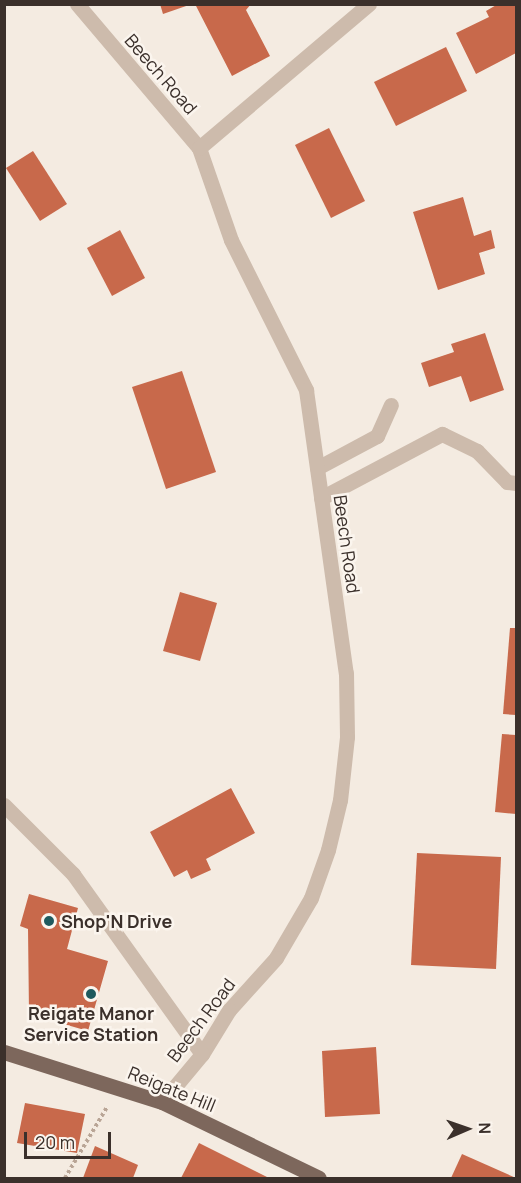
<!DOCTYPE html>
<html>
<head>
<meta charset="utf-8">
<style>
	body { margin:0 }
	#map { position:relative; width:521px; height:1183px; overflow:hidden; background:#f4ebe1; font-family:Manrope,sans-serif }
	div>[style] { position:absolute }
	.building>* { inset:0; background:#c8694b }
	.path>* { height:4px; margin-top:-2px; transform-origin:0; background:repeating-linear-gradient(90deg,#b9a596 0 3px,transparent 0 6px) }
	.lane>* { height:15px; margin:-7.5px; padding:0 7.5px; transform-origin:7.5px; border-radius:7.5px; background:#cdbbac }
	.street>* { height:15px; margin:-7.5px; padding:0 7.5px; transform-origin:7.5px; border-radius:7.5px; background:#cdbbac }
	.primary>* { height:15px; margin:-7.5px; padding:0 7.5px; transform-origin:7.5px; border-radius:7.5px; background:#7d675c }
	.dots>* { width:16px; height:16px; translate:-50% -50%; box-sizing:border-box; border:3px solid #fbf5ee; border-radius:50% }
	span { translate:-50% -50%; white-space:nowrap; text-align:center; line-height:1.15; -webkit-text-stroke:5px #fbf5ee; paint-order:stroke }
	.street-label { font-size:18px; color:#3b302b }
	.poi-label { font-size:18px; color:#3b302b; font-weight:700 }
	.left { translate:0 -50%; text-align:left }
	.frame { position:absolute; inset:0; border:6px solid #3b302b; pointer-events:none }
	.north { position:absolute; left:437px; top:1099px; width:60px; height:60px; -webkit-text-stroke:4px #fbf5ee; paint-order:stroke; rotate:88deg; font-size:16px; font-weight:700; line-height:24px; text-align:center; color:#3b302b }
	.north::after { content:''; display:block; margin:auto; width:21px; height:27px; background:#3b302b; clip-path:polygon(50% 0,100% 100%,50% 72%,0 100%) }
	.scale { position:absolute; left:24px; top:1132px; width:87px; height:27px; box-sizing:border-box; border:3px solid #3b302b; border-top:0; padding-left:8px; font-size:18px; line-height:21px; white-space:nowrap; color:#3b302b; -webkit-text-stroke:4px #fbf5ee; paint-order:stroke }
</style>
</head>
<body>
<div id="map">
	<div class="building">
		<i style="clip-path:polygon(160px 4px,189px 4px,189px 5px,163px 14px)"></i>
		<i style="clip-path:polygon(195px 4px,251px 4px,246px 10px,270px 56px,232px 76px)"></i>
		<i style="clip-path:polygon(498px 4px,516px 4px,516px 53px,476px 74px,456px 33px,489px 17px,486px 11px)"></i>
		<i style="clip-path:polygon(446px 47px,467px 91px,396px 126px,374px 82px)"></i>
		<i style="clip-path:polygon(329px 128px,365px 201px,331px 218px,295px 145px)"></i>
		<i style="clip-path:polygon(33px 151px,67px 204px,40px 221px,6px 168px)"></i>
		<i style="clip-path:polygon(463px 197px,474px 236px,491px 230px,495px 248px,479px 253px,485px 274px,438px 290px,413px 212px)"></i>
		<i style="clip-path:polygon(120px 230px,145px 278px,112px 296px,87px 248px)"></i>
		<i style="clip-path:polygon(485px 333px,504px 390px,470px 402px,461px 376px,429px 387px,421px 363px,454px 352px,451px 344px)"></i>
		<i style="clip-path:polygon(182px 371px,216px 472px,166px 489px,132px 387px)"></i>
		<i style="clip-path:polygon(180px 592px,217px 603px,200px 661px,163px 651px)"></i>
		<i style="clip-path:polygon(510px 628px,516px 628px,516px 715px,503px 714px)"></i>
		<i style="clip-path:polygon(502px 734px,516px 735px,516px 814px,495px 812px)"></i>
		<i style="clip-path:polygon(231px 788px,255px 833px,206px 859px,211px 870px,191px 879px,187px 870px,174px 877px,150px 832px)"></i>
		<i style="clip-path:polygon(417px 853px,501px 857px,496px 969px,411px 965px)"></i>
		<i style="clip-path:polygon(29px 894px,78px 908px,67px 949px,108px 961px,88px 1031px,29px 1014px,28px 929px,20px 926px)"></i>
		<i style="clip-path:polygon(376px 1047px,380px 1114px,325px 1117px,322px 1051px)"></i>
		<i style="clip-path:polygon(25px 1103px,85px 1114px,77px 1153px,17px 1143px)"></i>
		<i style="clip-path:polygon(199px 1143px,269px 1178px,181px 1178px)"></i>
		<i style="clip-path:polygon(95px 1146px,138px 1165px,133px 1178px,83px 1178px)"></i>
		<i style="clip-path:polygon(462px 1154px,516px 1178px,451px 1178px)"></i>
	</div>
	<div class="path">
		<i style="left:65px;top:1178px;width:82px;rotate:-59.4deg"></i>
	</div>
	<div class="lane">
		<i style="left:317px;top:468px;width:68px;rotate:-28.1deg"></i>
		<i style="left:377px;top:436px;width:34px;rotate:-66deg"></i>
		<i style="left:321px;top:498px;width:137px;rotate:-27.9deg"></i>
		<i style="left:442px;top:434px;width:39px;rotate:26deg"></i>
		<i style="left:477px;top:451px;width:43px;rotate:45.9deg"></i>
		<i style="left:507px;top:482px;width:9px;rotate:6deg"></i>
	</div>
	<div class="street">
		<i style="left:77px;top:4px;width:189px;rotate:49.7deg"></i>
		<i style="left:199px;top:148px;width:97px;rotate:70.8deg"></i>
		<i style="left:231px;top:240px;width:168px;rotate:63.4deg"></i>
		<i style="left:306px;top:390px;width:286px;rotate:82deg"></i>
		<i style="left:346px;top:673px;width:64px;rotate:89.1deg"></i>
		<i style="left:347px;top:737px;width:63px;rotate:96.3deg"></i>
		<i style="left:340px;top:800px;width:51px;rotate:103.5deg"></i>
		<i style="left:328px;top:850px;width:51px;rotate:109.5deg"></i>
		<i style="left:311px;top:898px;width:69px;rotate:120.3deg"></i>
		<i style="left:276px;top:958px;width:70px;rotate:132.1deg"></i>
		<i style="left:229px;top:1010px;width:52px;rotate:121.5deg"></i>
		<i style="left:202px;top:1054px;width:62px;rotate:129.8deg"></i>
		<i style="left:199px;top:148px;width:223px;rotate:-40.3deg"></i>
		<i style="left:4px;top:805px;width:98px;rotate:45deg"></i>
		<i style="left:73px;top:874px;width:221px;rotate:54.4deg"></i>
	</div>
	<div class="primary">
		<i style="left:4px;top:1052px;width:166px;rotate:17.6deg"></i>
		<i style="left:162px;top:1102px;width:174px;rotate:25.8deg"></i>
	</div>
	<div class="dots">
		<i style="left:49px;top:921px;background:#1f5a5e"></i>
		<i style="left:91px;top:994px;background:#1f5a5e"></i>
	</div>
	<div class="street-label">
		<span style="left:161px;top:74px;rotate:49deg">Beech Road</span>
		<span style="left:347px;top:544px;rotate:82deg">Beech Road</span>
		<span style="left:201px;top:1020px;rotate:-53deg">Beech Road</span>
		<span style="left:172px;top:1089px;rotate:22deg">Reigate Hill</span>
	</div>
	<div class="poi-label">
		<span class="left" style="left:61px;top:921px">Shop'N Drive</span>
		<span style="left:91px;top:1024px">Reigate Manor<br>Service Station</span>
	</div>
	<div class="frame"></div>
	<div class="north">N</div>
	<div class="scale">20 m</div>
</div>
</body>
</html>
